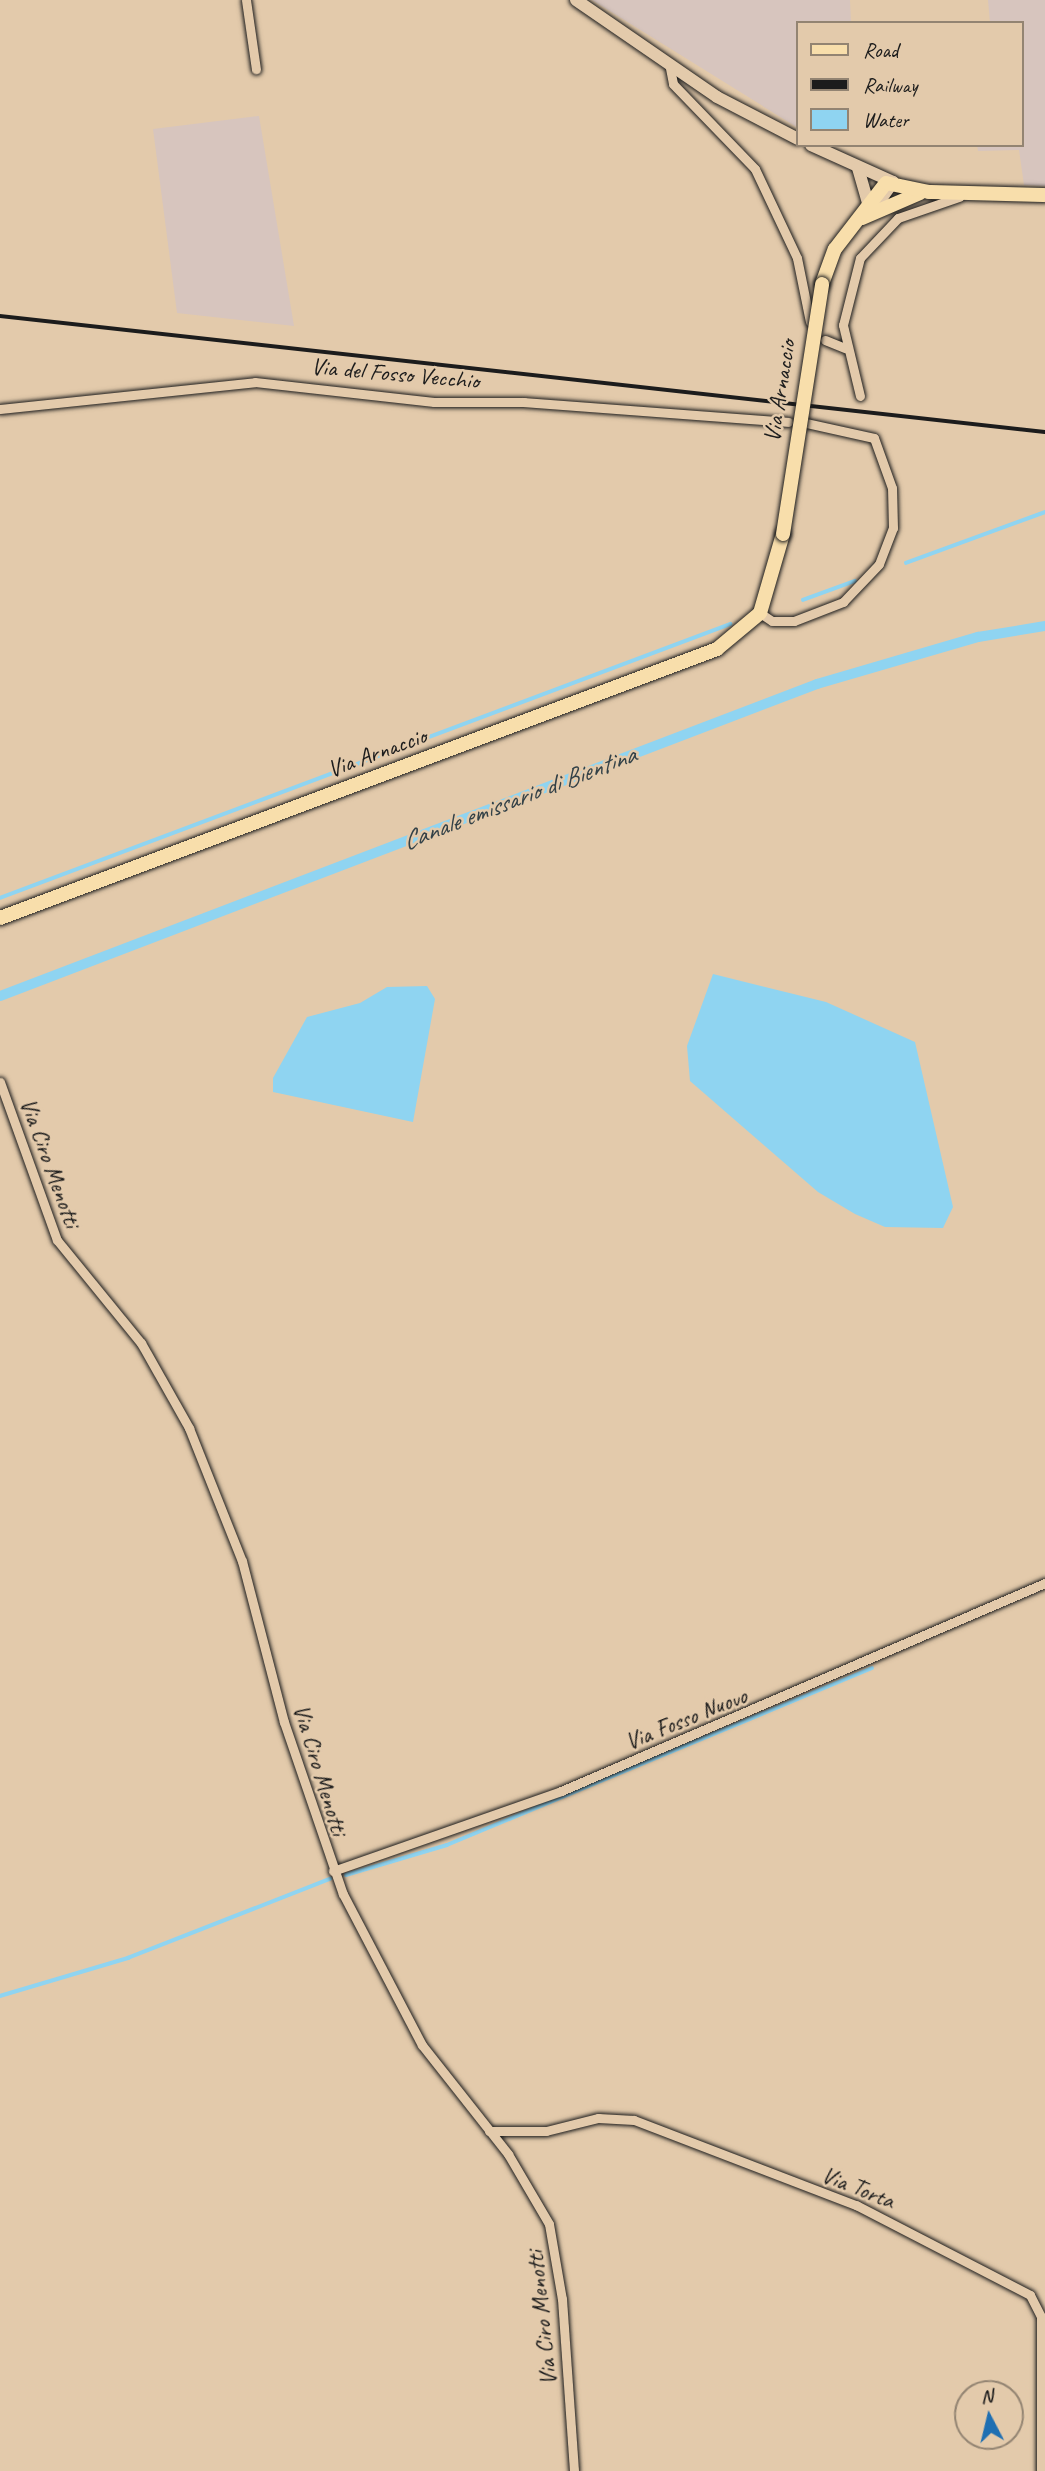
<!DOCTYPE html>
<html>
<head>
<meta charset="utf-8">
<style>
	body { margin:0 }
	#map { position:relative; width:1045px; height:2471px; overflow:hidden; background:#e3caab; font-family:Caveat,sans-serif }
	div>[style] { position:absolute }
	.built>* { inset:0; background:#d7c5be }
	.water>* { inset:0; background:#8fd4f1 }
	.stream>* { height:3.5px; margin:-1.75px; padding:0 1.75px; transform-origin:1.75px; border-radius:1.75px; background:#8fd4f1 }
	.canal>* { height:10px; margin:-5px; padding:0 5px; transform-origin:5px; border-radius:5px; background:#8fd4f1 }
	.roads { filter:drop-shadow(0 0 2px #1c1c1c) drop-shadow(0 0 2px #1c1c1c) }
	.minor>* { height:9px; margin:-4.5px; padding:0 4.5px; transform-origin:4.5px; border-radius:4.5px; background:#e3caab }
	.secondary>* { height:12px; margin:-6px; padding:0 6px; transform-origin:6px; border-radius:6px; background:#e3caab }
	.primary>* { height:14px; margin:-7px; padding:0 7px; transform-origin:7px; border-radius:7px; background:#f8deab }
	.rail>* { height:3.5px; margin:-1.75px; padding:0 1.75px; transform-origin:1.75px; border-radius:1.75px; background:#1c1c1c }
	.bridges { filter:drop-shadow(0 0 2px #1c1c1c) drop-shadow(0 0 2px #1c1c1c) }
	.primary-bridge>* { height:14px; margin:-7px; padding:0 7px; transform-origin:7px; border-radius:7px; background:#f8deab }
	span { translate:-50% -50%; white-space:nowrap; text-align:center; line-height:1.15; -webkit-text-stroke:5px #e3caab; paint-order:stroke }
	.street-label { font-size:24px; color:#1c1c1c }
	.water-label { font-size:26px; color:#334147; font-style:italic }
	.legend { position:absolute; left:796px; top:21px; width:228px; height:126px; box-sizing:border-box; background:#e3caab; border:2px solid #938472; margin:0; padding:9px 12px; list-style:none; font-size:21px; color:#1c1c1c }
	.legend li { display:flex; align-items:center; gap:14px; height:35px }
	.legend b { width:35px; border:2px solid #938472 }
	.north { position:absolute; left:954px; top:2380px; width:70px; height:70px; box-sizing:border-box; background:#e3caab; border:2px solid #938472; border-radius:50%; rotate:353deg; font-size:19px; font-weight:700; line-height:28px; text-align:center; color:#1c1c1c }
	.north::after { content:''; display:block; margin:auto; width:24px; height:32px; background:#1f6fb2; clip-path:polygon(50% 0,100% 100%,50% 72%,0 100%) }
</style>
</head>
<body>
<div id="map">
	<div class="built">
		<i style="clip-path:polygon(592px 0,850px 0,851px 23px,798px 23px,798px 128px)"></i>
		<i style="clip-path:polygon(988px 0,1045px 0,1045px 186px,1024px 185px,1019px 150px,978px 151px,977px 145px,1022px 145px,1022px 23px,990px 23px)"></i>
		<i style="clip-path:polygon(259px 116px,294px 326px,177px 313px,153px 129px)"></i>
	</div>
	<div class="water">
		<i style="clip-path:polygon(713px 974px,826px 1002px,915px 1042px,953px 1207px,943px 1228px,885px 1227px,855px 1214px,818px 1192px,690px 1081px,687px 1046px)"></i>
		<i style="clip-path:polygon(427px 986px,435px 999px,413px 1122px,273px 1092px,273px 1078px,307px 1017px,360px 1003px,387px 987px)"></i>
	</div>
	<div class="stream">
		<i style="left:906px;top:563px;width:148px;rotate:-20.1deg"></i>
		<i style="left:803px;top:600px;width:55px;rotate:-20.1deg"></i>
		<i style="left:0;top:898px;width:780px;rotate:-20.57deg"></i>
		<i style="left:346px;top:1875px;width:105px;rotate:-16.5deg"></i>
		<i style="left:447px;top:1845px;width:460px;rotate:-22.6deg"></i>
		<i style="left:0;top:1996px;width:134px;rotate:-16.5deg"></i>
		<i style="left:128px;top:1958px;width:217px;rotate:-21.4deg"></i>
	</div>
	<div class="canal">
		<i style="left:0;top:996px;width:875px;rotate:-20.9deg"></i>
		<i style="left:817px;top:684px;width:168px;rotate:-16.3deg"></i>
		<i style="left:978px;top:637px;width:68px;rotate:-9.3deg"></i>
	</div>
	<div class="roads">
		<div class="minor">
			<i style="left:246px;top:0;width:70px;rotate:81.8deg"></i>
			<i style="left:669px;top:63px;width:21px;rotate:79deg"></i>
			<i style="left:673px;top:84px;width:118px;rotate:46deg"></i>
			<i style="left:755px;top:169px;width:98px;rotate:64.7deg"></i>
			<i style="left:797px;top:258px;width:65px;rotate:78.5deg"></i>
			<i style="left:825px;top:340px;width:22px;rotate:22deg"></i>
			<i style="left:860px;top:396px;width:73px;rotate:-103.5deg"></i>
			<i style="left:843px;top:325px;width:69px;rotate:-75.8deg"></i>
			<i style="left:860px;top:258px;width:55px;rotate:-46.5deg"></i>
			<i style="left:898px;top:218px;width:65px;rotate:-19deg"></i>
			<i style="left:0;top:409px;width:256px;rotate:-6deg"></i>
			<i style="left:255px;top:382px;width:180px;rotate:6.4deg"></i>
			<i style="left:434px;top:402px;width:90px"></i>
			<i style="left:524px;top:402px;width:265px;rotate:4.3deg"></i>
			<i style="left:760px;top:613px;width:14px;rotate:34deg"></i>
			<i style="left:772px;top:621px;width:22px"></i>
			<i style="left:794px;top:621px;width:53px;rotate:-21.2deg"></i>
			<i style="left:843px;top:602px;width:52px;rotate:-46.5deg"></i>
			<i style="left:879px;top:564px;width:39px;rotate:-69deg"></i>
			<i style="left:893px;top:528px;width:40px;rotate:-91.4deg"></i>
			<i style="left:892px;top:488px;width:53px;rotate:-109.8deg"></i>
			<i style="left:874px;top:438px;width:70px;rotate:-167.6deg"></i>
			<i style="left:0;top:1082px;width:168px;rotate:70.2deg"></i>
			<i style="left:57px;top:1240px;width:133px;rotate:50.8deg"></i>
			<i style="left:141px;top:1343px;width:98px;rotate:60.5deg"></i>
			<i style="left:189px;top:1428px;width:143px;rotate:68.3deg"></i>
			<i style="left:242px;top:1561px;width:166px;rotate:75.4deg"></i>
			<i style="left:284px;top:1722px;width:182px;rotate:71.1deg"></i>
			<i style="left:343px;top:1894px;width:170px;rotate:62.4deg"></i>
			<i style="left:422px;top:2045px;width:139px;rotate:51.7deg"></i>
			<i style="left:508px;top:2154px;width:81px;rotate:59.6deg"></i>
			<i style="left:549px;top:2224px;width:76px;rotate:80.2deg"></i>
			<i style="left:562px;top:2299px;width:172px;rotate:86deg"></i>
			<i style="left:333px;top:1871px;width:242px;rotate:-19.3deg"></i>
			<i style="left:561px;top:1791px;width:527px;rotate:-23.26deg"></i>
			<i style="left:489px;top:2131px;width:57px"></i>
			<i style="left:546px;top:2131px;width:54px;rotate:-14deg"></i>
			<i style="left:598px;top:2118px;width:36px;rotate:3deg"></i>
			<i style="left:634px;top:2120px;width:238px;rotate:21deg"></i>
			<i style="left:856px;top:2205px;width:196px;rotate:27.3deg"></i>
			<i style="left:1030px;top:2295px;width:25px;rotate:63deg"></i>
			<i style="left:1041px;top:2317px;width:154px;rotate:90deg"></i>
		</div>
		<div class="secondary">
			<i style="left:576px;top:0;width:171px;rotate:34.5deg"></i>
			<i style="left:717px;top:97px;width:91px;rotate:27.4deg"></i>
			<i style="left:811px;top:145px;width:90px;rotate:24.3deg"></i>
			<i style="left:893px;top:182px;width:35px;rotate:125deg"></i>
			<i style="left:858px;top:168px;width:37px;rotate:74deg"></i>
		</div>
		<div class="primary">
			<i style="left:862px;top:218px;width:63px;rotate:-23.3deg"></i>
			<i style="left:822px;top:284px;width:37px;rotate:-70deg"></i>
			<i style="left:835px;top:249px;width:83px;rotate:-52.3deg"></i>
			<i style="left:886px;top:183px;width:44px;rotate:11.8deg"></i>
			<i style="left:929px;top:192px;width:116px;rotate:1.5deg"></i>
			<i style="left:0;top:918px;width:766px;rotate:-20.56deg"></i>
			<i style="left:717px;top:649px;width:56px;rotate:-39.9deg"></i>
			<i style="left:760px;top:613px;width:82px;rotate:-73.8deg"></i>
		</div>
	</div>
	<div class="rail">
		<i style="left:0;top:316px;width:1051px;rotate:6.33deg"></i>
	</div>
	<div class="bridges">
		<div class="primary-bridge">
			<i style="left:783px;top:534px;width:253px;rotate:-81.1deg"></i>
		</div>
	</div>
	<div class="street-label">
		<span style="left:395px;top:374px;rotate:5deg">Via del Fosso Vecchio</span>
		<span style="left:780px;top:391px;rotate:-81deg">Via Arnaccio</span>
		<span style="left:377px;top:753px;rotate:-20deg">Via Arnaccio</span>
		<span style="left:50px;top:1163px;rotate:70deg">Via Ciro Menotti</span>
		<span style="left:686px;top:1719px;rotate:-22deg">Via Fosso Nuovo</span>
		<span style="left:320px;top:1770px;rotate:73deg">Via Ciro Menotti</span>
		<span style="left:858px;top:2188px;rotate:22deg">Via Torta</span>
		<span style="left:542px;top:2318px;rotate:-96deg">Via Ciro Menotti</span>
	</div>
	<div class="water-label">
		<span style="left:519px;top:798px;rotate:-21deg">Canale emissario di Bientina</span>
	</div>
	<ul class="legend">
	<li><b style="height:9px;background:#f8deab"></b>Road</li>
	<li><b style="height:9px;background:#1c1c1c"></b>Railway</li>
	<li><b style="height:19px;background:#8fd4f1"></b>Water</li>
	</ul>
	<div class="north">N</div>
</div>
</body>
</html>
